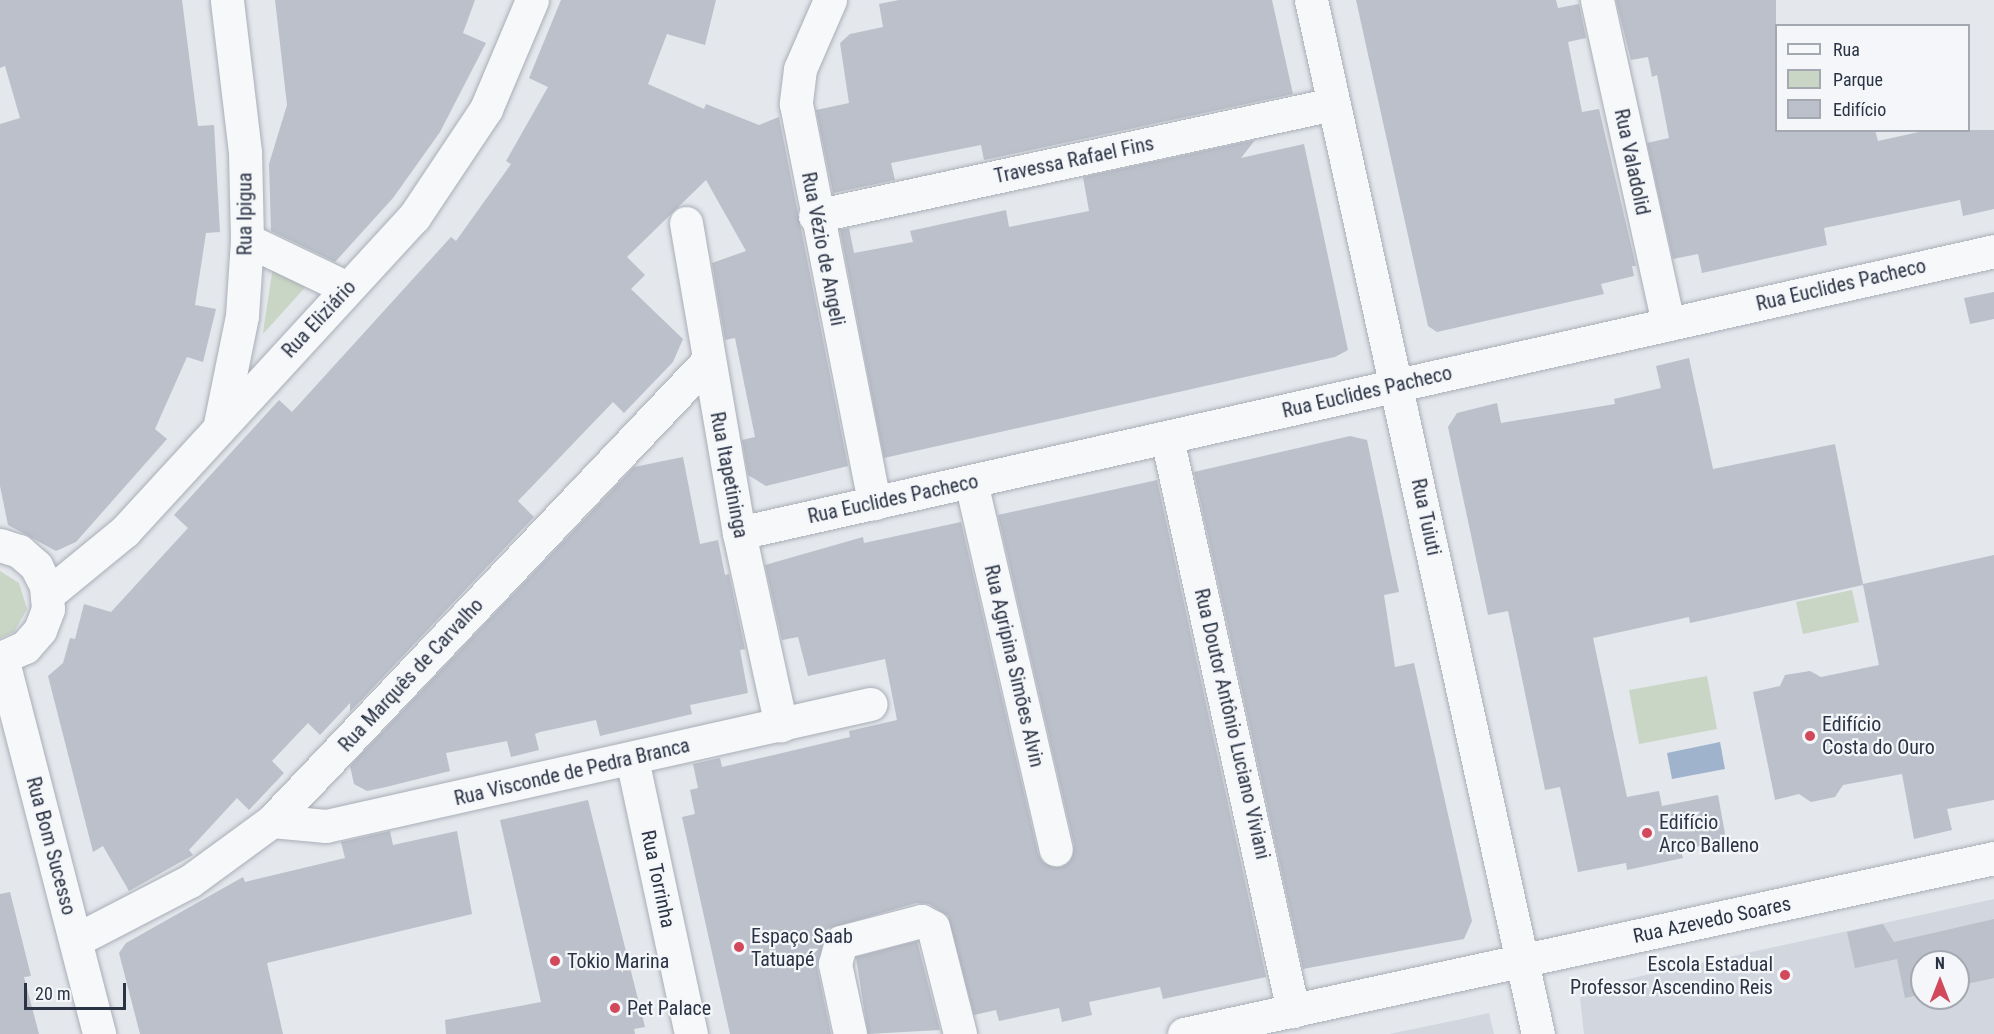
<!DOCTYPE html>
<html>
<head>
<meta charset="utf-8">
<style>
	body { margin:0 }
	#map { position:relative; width:1994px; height:1034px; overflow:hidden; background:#e4e7ec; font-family:"Roboto Condensed",sans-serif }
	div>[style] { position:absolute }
	.built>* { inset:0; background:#d2d6de }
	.green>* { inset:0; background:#c9d6c5 }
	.water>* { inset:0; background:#9fb4cc }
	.building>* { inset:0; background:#bbc0ca }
	.roads { filter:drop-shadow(0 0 2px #a9aeb7) drop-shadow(0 0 2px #a9aeb7) }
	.minor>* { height:33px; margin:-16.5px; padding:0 16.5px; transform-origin:16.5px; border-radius:16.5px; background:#f7f8fa }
	.dots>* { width:16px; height:16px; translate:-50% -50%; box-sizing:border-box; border:3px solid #f4f6f9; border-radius:50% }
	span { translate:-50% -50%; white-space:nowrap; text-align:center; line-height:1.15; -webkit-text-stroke:4.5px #f4f6f9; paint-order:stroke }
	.street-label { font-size:20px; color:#2b3445 }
	.poi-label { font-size:20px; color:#2b3445 }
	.left { translate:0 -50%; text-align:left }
	.right { translate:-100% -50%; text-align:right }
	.legend { position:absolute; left:1775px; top:24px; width:195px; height:108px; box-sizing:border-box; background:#f4f6f9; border:2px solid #a4a8b1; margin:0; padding:8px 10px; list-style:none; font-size:18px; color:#2b3445 }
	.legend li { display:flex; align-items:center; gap:12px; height:30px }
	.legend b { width:30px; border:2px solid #a4a8b1 }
	.north { position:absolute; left:1910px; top:950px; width:60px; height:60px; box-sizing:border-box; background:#f4f6f9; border:2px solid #a4a8b1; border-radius:50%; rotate:0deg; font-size:16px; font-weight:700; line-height:24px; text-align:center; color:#2b3445 }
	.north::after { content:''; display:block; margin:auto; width:21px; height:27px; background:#d1495b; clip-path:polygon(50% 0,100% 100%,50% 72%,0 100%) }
	.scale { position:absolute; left:24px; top:983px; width:102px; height:27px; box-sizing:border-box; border:3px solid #2b3445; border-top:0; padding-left:8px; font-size:18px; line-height:21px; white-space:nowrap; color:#2b3445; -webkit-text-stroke:4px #f4f6f9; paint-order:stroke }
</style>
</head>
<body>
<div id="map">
	<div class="built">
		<i style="clip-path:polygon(evenodd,1994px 899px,1994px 1034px,1584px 1034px,1580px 998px,1591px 987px,1994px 899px,1922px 962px,1958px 962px,1958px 998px,1922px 998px,1922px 962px)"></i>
		<i style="clip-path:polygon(1489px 1013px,1494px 1034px,1389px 1034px,1457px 1020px)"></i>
	</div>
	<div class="green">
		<i style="clip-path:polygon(273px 267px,309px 283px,263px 334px,264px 326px)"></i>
		<i style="clip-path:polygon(0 571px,19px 583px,27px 609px,14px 632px,0 638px)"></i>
		<i style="clip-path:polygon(1852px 590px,1859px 622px,1803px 634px,1796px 602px)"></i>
		<i style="clip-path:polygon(1707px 676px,1717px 729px,1639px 744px,1629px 690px)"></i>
	</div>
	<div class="water">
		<i style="clip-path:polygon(1720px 742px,1725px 769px,1672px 779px,1667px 753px)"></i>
	</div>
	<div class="building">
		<i style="clip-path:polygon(0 0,182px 0,198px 126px,214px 125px,220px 232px,206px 233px,195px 305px,216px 309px,203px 362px,187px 357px,155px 429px,167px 439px,76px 542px,56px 551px,8px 525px,0 486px,0 124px,20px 118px,5px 66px,0 68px)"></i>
		<i style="clip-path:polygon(275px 0,475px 0,463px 33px,486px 43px,440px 132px,393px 198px,335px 262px,271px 231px,269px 164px,287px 105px)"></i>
		<i style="clip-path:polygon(561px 0,716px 0,705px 45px,667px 34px,648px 84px,704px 109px,706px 104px,759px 125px,779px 117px,848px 466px,766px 486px,748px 475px,742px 440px,755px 437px,735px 338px,725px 340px,712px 263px,746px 251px,706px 180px,627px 257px,645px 275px,631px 289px,683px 339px,673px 362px,624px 413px,613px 402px,518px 501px,534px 517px,350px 712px,350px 703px,320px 735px,308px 723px,272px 761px,284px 773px,249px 810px,237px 798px,189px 850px,193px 855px,129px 891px,103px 846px,93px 852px,48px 676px,63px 663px,70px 638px,75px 639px,84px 604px,111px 612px,188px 528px,174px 515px,279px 400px,292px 412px,451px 237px,456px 241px,511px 164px,506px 161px,548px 87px,529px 78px)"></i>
		<i style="clip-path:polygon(899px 0,1272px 0,1293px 94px,984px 160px,981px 145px,891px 163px,895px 180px,833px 193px,816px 110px,849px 103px,840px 43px,850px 34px,883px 27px,879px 4px)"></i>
		<i style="clip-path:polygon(1356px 0,1556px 0,1558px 8px,1579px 4px,1586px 38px,1568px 42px,1582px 112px,1599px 109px,1636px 266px,1632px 266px,1634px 276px,1601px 284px,1604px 294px,1437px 332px,1428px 326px)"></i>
		<i style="clip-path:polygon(1616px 0,1776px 0,1776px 130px,1875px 130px,1878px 141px,1928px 130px,1994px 130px,1994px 209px,1963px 216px,1960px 200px,1824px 228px,1827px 245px,1702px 273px,1698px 254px,1673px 259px,1647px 143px,1669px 138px,1657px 75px,1652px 77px,1648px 57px,1631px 60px)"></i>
		<i style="clip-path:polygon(1255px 140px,1241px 158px,1304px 144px,1348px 350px,1335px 357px,884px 458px,840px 230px,849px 228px,854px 253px,913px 242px,910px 231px,1006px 210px,1009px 227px,1089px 211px,1083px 177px)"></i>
		<i style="clip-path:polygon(1994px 292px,1994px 319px,1970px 324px,1964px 298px)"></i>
		<i style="clip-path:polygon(1689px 358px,1713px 469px,1835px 444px,1863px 584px,1994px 555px,1994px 800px,1947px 809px,1952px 830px,1914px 839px,1902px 774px,1843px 785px,1835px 797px,1811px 802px,1799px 794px,1775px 800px,1753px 692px,1780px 686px,1785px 675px,1810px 671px,1821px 677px,1879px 665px,1863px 585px,1690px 623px,1689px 617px,1593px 638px,1627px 797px,1659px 791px,1662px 806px,1718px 795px,1726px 839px,1681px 851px,1683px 858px,1627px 870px,1626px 863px,1578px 872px,1560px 787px,1545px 790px,1508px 611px,1488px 615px,1448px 427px,1457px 413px,1497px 403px,1501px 423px,1615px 404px,1614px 399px,1661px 388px,1656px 366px)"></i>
		<i style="clip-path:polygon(1350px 436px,1367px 440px,1399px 592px,1384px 595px,1395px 667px,1414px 663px,1472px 921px,1464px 939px,1303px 969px,1194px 472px)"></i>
		<i style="clip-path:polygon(683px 457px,700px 544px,718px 540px,725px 575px,729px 574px,745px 649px,740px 650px,748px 693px,690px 705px,692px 714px,600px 736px,596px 720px,540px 732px,535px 734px,539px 750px,511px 757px,507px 741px,446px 753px,450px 771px,386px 787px,367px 791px,354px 784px,350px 766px,634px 467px)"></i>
		<i style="clip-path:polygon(1157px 480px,1266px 977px,1163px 999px,1160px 987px,1089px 1002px,1092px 1015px,1062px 1022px,1059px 1008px,999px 1021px,996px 1010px,974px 1015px,948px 916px,929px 904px,916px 903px,827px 929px,817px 967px,831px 1034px,730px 1034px,682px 817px,695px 814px,690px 790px,698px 788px,693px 764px,720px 758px,722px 767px,850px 737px,849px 731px,897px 720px,885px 659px,808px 676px,798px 637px,782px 640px,765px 565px,863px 537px,864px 543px,961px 522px,1038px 853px,1043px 862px,1060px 867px,1069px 862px,1074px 845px,998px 515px)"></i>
		<i style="clip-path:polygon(588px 800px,645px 1027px,634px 1029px,635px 1034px,446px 1034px,445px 1020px,541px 1002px,500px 820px)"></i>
		<i style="clip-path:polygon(390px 831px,393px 845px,457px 831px,472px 914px,267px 963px,283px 1034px,140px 1034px,119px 953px,126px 943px,243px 877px,245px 882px,345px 858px,341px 842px)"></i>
		<i style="clip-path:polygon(10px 892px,31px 976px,24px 977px,39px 1034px,0 1034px,0 894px)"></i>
		<i style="clip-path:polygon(1994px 919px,1994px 978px,1958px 986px,1958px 962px,1922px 962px,1922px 994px,1905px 998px,1897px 959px,1855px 968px,1847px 932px,1883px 924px,1894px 942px)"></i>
		<i style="clip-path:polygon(917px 941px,940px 1030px,868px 1034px,856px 957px)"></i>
	</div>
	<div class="roads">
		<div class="minor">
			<i style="left:830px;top:0;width:75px;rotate:113.5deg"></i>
			<i style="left:800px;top:69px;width:35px;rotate:97deg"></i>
			<i style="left:796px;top:104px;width:407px;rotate:78.9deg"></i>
			<i style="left:1311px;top:0;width:1059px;rotate:77.62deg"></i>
			<i style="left:1597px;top:0;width:332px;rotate:77.6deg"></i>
			<i style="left:815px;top:216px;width:530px;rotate:-12.2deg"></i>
			<i style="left:686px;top:223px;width:314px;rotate:80.3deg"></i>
			<i style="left:739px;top:533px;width:197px;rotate:77.7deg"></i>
			<i style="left:247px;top:240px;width:111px;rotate:25.6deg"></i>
			<i style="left:220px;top:424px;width:110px;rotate:-78.5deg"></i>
			<i style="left:242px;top:316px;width:76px;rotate:-86.2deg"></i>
			<i style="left:247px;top:240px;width:88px;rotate:-91.3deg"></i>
			<i style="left:245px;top:152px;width:153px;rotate:-96.8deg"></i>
			<i style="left:1167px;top:438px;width:587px;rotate:77.6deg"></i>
			<i style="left:971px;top:482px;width:377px;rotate:77deg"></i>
			<i style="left:739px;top:533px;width:1286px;rotate:-12.66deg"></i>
			<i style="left:0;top:545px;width:20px;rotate:18deg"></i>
			<i style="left:19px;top:551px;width:23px;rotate:41deg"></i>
			<i style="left:36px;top:566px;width:22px;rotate:63deg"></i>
			<i style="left:46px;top:586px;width:23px;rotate:85deg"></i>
			<i style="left:48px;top:609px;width:22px;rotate:111deg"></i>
			<i style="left:40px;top:630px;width:23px;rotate:131deg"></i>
			<i style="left:25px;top:647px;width:27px;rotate:156deg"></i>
			<i style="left:47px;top:595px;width:101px;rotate:-39.4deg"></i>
			<i style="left:125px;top:531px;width:427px;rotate:-47.4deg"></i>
			<i style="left:414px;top:217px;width:130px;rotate:-56.3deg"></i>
			<i style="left:486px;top:109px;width:118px;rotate:-67.1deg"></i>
			<i style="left:2px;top:658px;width:388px;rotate:75.5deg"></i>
			<i style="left:632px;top:759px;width:281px;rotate:77.9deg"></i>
			<i style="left:272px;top:821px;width:54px;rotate:5.3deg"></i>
			<i style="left:326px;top:826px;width:558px;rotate:-12.64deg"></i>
			<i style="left:76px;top:940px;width:128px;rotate:-27.4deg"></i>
			<i style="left:190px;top:881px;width:102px;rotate:-36.2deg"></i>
			<i style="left:272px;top:821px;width:634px;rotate:-46.53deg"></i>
			<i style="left:850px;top:1034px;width:72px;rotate:-102.1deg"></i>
			<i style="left:835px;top:964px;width:23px;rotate:-75deg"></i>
			<i style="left:841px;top:942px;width:83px;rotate:-14.7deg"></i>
			<i style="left:921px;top:921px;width:13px;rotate:27deg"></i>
			<i style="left:933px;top:927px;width:110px;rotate:75.8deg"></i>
			<i style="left:1184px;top:1034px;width:829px;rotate:-12.26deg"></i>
		</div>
	</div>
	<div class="dots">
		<i style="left:1810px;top:736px;background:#d1495b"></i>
		<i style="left:1647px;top:833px;background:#d1495b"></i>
		<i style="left:739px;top:947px;background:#d1495b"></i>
		<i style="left:555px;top:961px;background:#d1495b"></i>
		<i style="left:1785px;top:975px;background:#d1495b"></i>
		<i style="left:615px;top:1008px;background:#d1495b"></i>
	</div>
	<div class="street-label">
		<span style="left:1074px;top:160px;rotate:-12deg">Travessa Rafael Fins</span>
		<span style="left:1632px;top:162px;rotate:78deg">Rua Valadolid</span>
		<span style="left:245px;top:214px;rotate:-90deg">Rua Ipigua</span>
		<span style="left:823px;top:249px;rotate:79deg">Rua Vézio de Angeli</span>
		<span style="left:1841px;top:285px;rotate:-13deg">Rua Euclides Pacheco</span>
		<span style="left:319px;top:319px;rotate:-47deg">Rua Eliziário</span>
		<span style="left:1367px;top:392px;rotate:-13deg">Rua Euclides Pacheco</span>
		<span style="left:729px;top:475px;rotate:79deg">Rua Itapetininga</span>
		<span style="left:893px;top:499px;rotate:-12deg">Rua Euclides Pacheco</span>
		<span style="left:1426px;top:517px;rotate:78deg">Rua Tuiuti</span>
		<span style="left:1014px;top:666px;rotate:77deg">Rua Agripina Simões Alvin</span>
		<span style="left:411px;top:675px;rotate:-47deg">Rua Marquês de Carvalho</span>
		<span style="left:1232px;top:724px;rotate:77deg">Rua Doutor Antônio Luciano Viviani</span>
		<span style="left:572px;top:772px;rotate:-13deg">Rua Visconde de Pedra Branca</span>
		<span style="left:51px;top:846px;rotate:75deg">Rua Bom Sucesso</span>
		<span style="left:658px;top:879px;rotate:78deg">Rua Torrinha</span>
		<span style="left:1712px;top:920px;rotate:-12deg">Rua Azevedo Soares</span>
	</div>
	<div class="poi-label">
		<span class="left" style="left:1822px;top:736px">Edifício<br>Costa do Ouro</span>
		<span class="left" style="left:1659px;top:834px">Edifício<br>Arco Balleno</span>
		<span class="left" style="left:751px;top:948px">Espaço Saab<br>Tatuapé</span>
		<span class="left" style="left:567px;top:961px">Tokio Marina</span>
		<span class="right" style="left:1773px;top:976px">Escola Estadual<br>Professor Ascendino Reis</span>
		<span class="left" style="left:627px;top:1008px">Pet Palace</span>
	</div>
	<ul class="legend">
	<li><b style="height:8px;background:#f7f8fa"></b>Rua</li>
	<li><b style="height:16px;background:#c9d6c5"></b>Parque</li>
	<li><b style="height:16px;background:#bbc0ca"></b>Edifício</li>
	</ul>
	<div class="north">N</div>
	<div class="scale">20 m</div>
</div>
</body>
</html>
